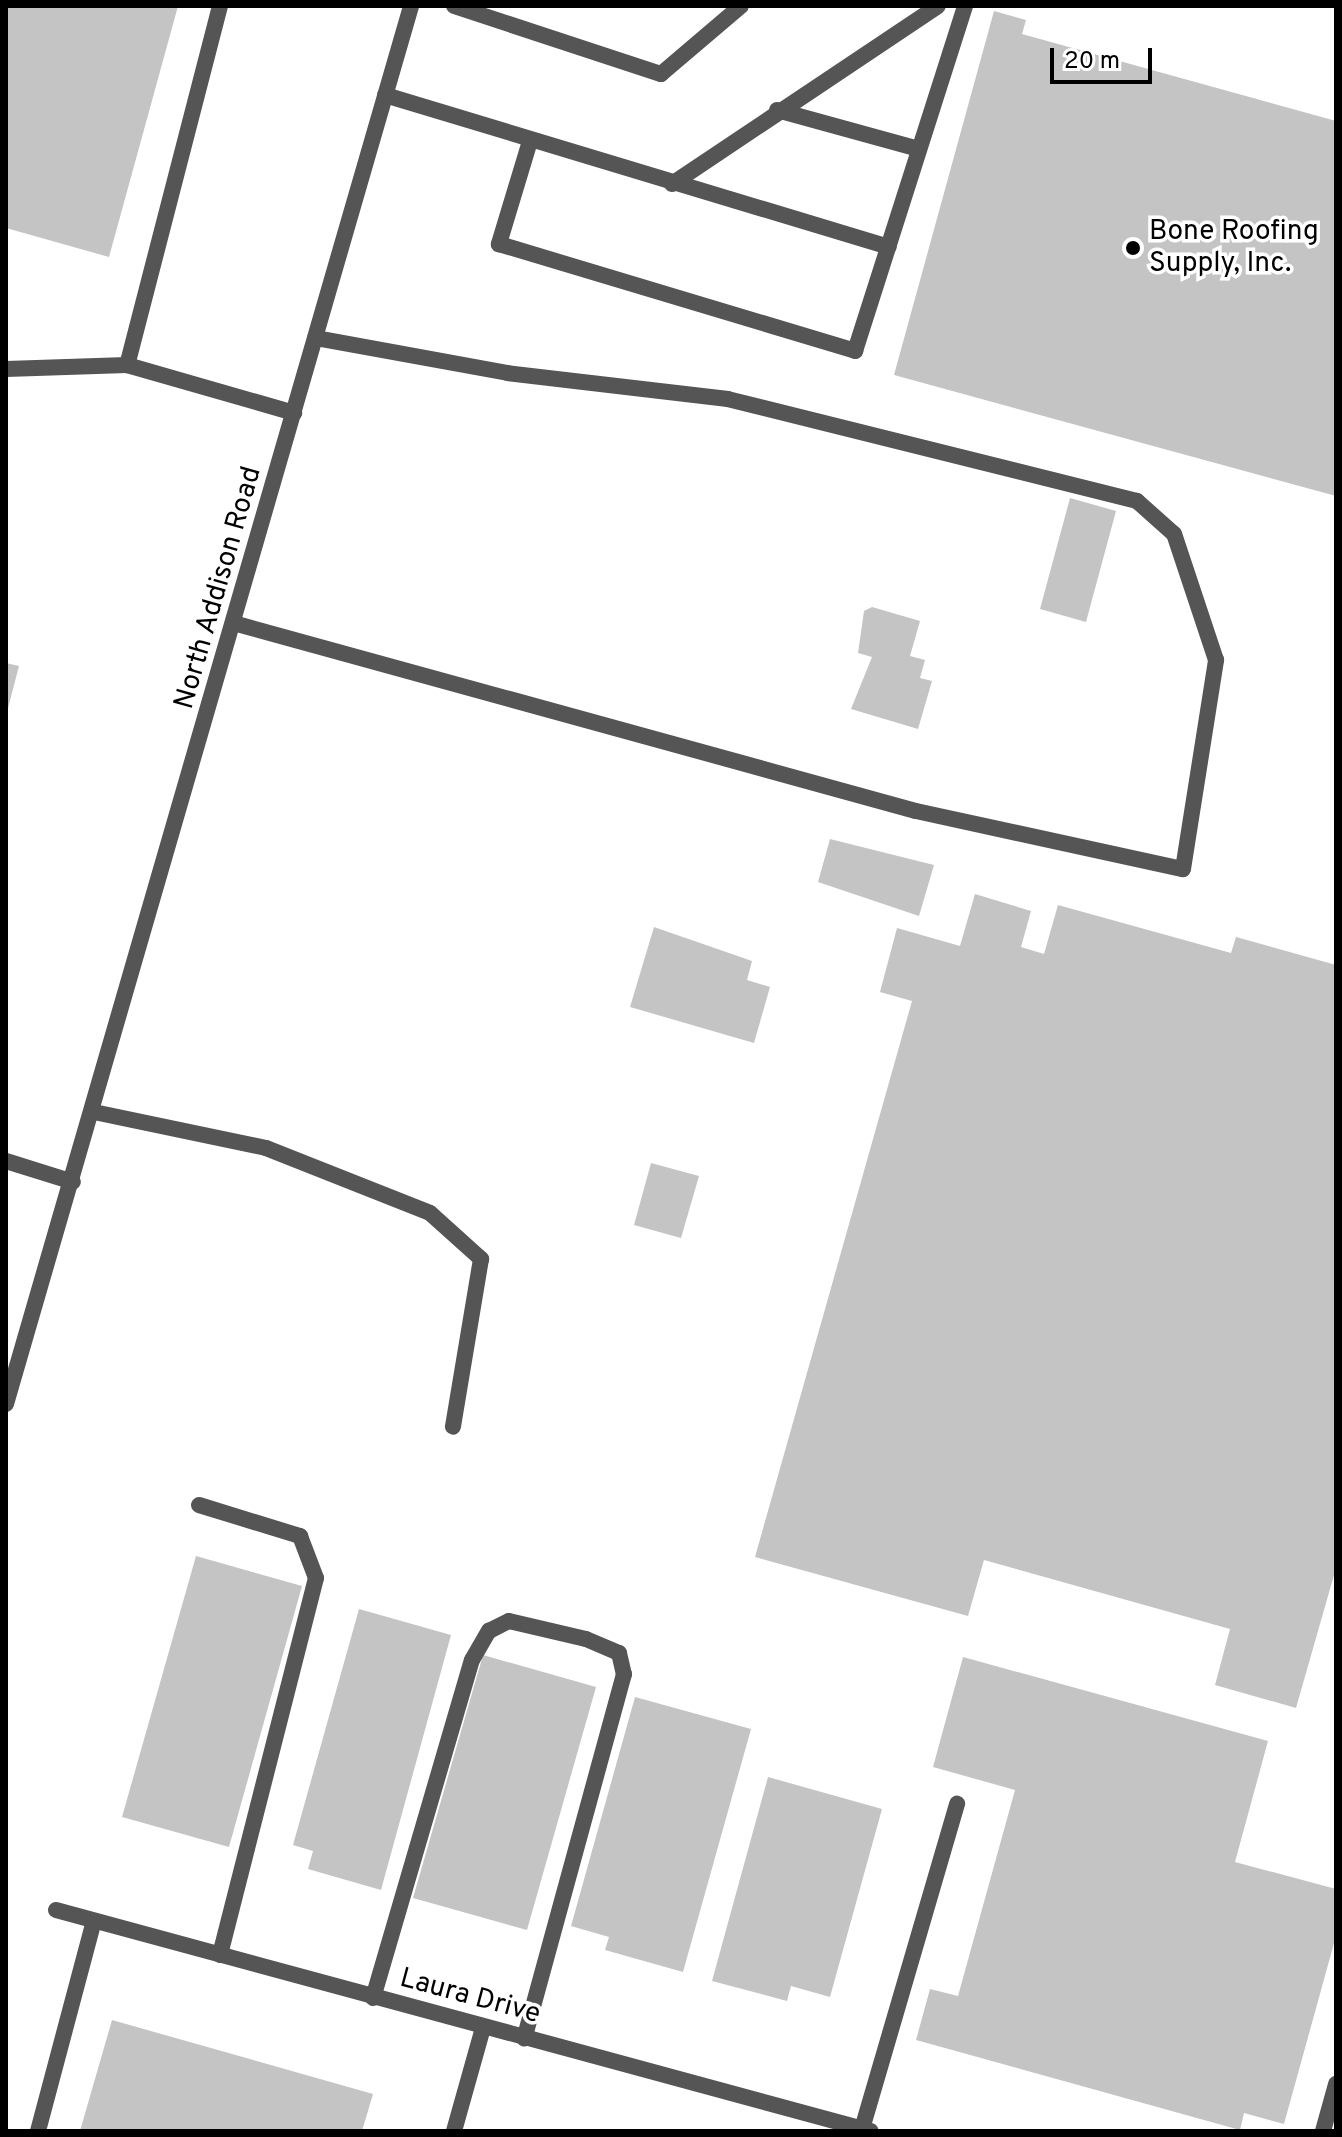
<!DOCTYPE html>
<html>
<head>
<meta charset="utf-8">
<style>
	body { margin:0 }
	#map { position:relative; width:1342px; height:2137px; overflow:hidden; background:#fff; font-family:Overpass,sans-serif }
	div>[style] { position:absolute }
	.building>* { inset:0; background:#c4c4c4 }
	.service>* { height:16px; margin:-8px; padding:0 8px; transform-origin:8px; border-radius:8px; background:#555 }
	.minor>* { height:16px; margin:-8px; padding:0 8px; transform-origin:8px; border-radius:8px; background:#555 }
	.tertiary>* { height:16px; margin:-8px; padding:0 8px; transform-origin:8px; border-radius:8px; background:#555 }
	.dots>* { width:22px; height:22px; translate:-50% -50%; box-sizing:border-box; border:4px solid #fff; border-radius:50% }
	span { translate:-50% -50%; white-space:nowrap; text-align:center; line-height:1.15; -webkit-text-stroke:7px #fff; paint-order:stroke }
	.poi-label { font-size:28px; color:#000 }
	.left { translate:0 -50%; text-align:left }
	.street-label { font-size:28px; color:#000 }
	.frame { position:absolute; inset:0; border:8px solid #000; pointer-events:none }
	.scale { position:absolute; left:1050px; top:48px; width:102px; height:36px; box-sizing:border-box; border:4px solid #000; border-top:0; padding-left:10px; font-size:24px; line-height:28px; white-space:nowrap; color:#000; -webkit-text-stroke:6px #fff; paint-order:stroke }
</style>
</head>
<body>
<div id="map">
	<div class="building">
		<i style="clip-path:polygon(6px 6px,178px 6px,109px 257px,6px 228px)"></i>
		<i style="clip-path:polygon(994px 11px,1026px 20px,1022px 34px,1336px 121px,1336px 496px,894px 375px)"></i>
		<i style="clip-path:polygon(1070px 498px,1116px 511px,1086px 622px,1040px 609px)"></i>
		<i style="clip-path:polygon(872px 607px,920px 621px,910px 656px,925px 660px,920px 678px,932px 681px,918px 729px,851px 709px,872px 657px,858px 653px,864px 611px)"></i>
		<i style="clip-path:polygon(6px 663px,19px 666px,7px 712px,6px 712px)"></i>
		<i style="clip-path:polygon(830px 839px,934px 865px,919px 916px,818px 882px)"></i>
		<i style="clip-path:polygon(975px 894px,1031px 911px,1021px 947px,1044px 954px,1058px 905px,1231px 953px,1236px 937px,1336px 965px,1336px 1568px,1296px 1708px,1215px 1685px,1230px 1629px,984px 1560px,968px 1616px,755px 1557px,912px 1001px,880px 992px,897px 928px,960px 946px)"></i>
		<i style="clip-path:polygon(654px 927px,752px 961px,747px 980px,770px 987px,754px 1043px,630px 1007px)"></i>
		<i style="clip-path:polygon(651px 1163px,699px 1176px,681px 1238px,634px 1225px)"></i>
		<i style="clip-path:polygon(196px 1556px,302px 1586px,229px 1847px,122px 1817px)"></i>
		<i style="clip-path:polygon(359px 1609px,451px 1635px,381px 1890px,308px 1869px,313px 1851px,293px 1845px)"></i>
		<i style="clip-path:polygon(483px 1655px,596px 1687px,527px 1930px,413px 1898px)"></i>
		<i style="clip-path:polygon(963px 1657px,1268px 1741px,1235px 1862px,1336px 1889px,1336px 1936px,1284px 2124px,1244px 2113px,1240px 2130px,916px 2040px,930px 1989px,958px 1996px,1015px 1790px,933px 1767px)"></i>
		<i style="clip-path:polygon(635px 1697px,751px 1729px,683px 1972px,605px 1950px,609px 1937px,571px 1926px)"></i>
		<i style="clip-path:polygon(768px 1777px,882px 1809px,830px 1997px,791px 1986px,787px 2001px,712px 1981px)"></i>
		<i style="clip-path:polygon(112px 2020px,373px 2094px,362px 2131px,80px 2131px)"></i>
	</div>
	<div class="service">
		<i style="left:220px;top:6px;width:371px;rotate:104.5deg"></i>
		<i style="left:127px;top:365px;width:174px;rotate:16deg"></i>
		<i style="left:454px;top:6px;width:218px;rotate:18.2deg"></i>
		<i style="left:661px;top:74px;width:105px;rotate:-40.4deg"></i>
		<i style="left:385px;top:95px;width:526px;rotate:16.78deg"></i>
		<i style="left:777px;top:110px;width:147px;rotate:15.4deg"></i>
		<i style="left:530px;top:141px;width:108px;rotate:106.8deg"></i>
		<i style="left:499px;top:244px;width:372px;rotate:16.7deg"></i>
		<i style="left:855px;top:351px;width:362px;rotate:-72.3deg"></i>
		<i style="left:672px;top:184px;width:320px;rotate:-33.8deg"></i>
		<i style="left:6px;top:369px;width:121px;rotate:-1.9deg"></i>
		<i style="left:237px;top:624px;width:704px;rotate:15.4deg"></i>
		<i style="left:916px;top:811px;width:273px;rotate:12.3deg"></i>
		<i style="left:1183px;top:869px;width:212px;rotate:-81deg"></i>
		<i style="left:1216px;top:660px;width:133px;rotate:-108.4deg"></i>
		<i style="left:1174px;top:534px;width:50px;rotate:-138.3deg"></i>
		<i style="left:1137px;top:501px;width:422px;rotate:-166deg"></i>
		<i style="left:728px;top:399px;width:222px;rotate:-173.3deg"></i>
		<i style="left:508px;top:373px;width:196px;rotate:-169.7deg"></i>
		<i style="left:94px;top:1112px;width:176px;rotate:11.8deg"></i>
		<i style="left:266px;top:1148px;width:176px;rotate:21.6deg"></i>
		<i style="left:430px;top:1213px;width:69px;rotate:42deg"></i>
		<i style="left:481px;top:1259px;width:170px;rotate:99.5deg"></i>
		<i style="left:199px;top:1505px;width:106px;rotate:17.1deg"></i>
		<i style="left:300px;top:1536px;width:45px;rotate:69.1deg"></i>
		<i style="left:316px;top:1578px;width:389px;rotate:104.3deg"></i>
		<i style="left:373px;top:1998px;width:352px;rotate:-73.7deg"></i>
		<i style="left:472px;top:1660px;width:34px;rotate:-60deg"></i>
		<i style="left:489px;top:1631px;width:22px;rotate:-27deg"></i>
		<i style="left:509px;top:1621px;width:79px;rotate:13.2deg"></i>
		<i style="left:586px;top:1639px;width:36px;rotate:23deg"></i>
		<i style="left:619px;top:1653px;width:22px;rotate:77deg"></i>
		<i style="left:624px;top:1674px;width:378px;rotate:105.3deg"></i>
		<i style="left:862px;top:2129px;width:339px;rotate:-73.7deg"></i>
		<i style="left:38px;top:2131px;width:217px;rotate:-75.1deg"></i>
		<i style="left:1323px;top:2131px;width:49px;rotate:-74.5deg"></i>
	</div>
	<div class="minor">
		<i style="left:6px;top:1161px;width:70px;rotate:17.4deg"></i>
		<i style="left:56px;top:1910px;width:844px;rotate:15.17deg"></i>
		<i style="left:454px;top:2131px;width:107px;rotate:-74.3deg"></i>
	</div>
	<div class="tertiary">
		<i style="left:6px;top:1404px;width:1455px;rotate:-73.84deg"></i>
	</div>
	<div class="dots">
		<i style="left:1133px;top:248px;background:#000"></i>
	</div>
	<div class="poi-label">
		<span class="left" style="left:1149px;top:248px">Bone Roofing<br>Supply, Inc.</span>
	</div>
	<div class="street-label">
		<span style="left:219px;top:588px;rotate:-74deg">North Addison Road</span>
		<span style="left:470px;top:1997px;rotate:15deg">Laura Drive</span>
	</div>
	<div class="frame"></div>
	<div class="scale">20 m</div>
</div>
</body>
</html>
